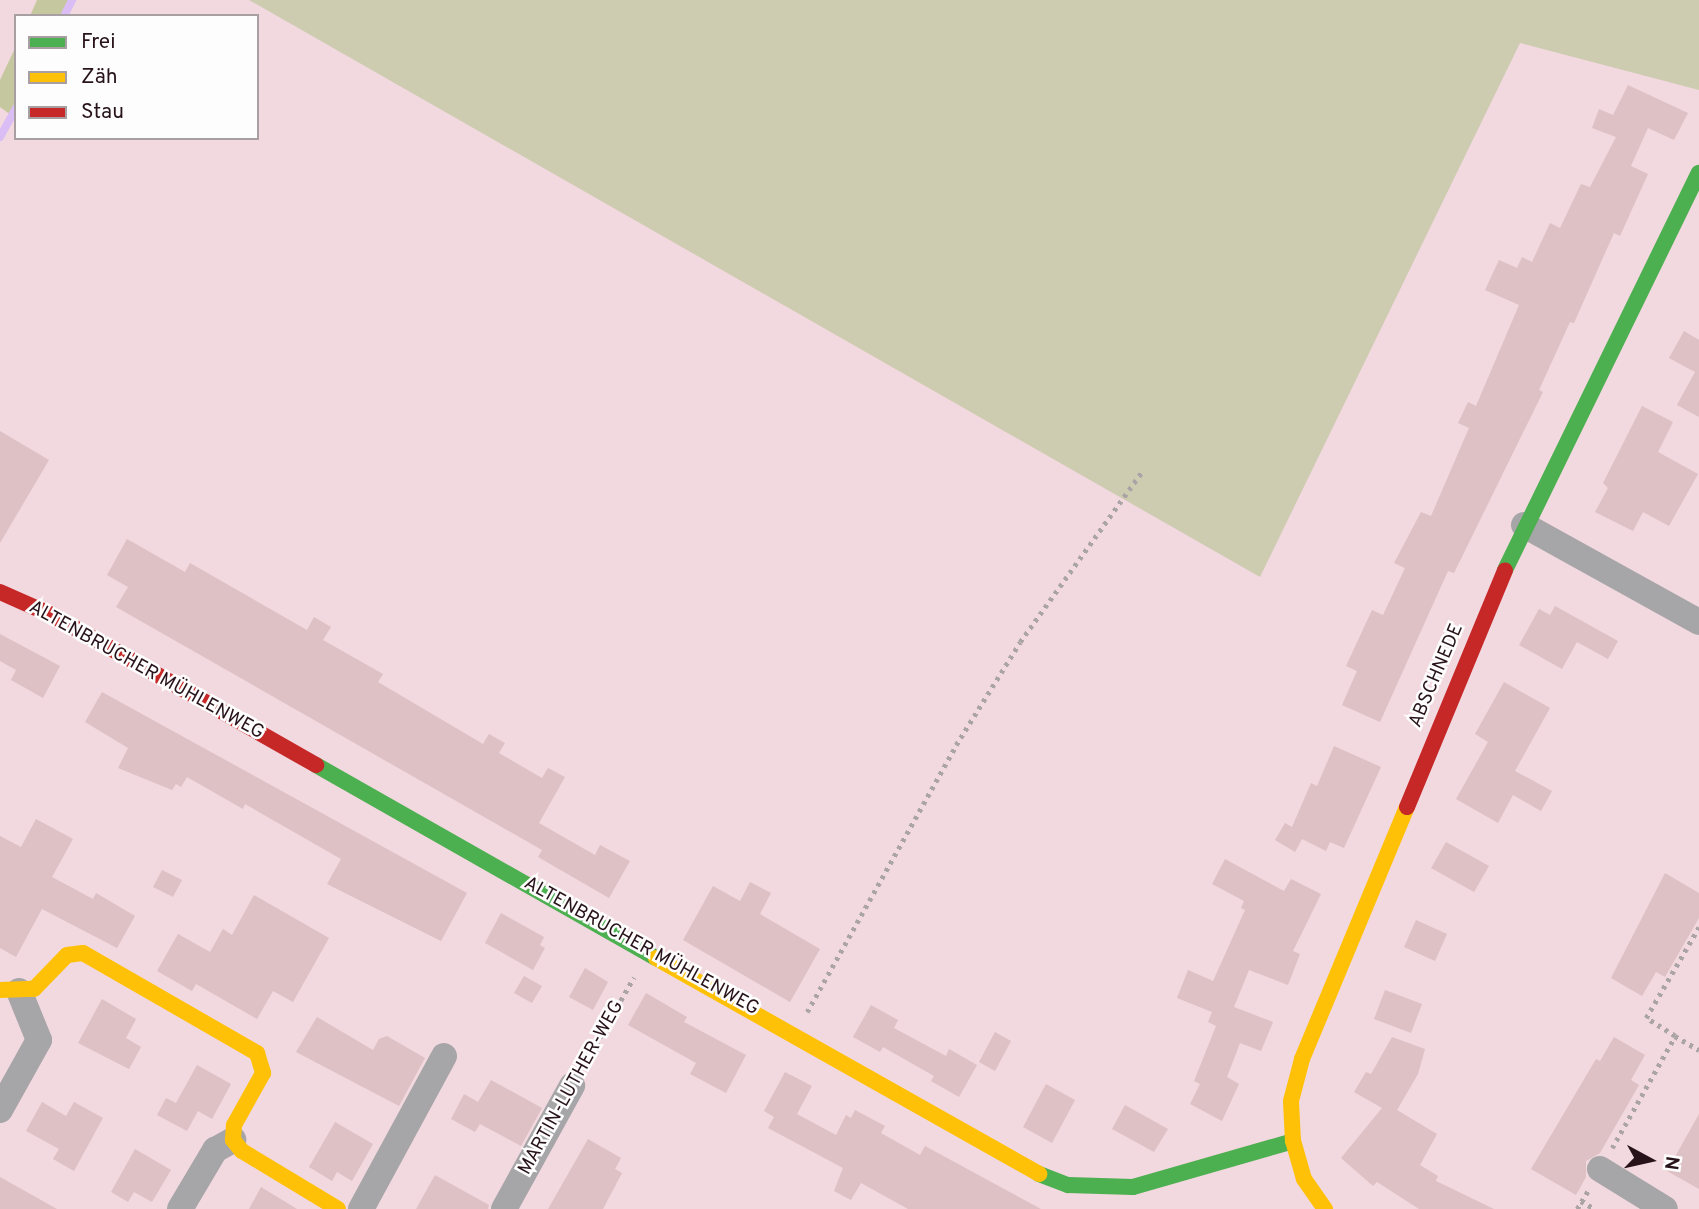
<!DOCTYPE html>
<html>
<head>
<meta charset="utf-8">
<style>
	body { margin:0 }
	#map { position:relative; width:1699px; height:1209px; overflow:hidden; background:#f2d8df; font-family:Overpass,sans-serif }
	div>[style] { position:absolute }
	.green>* { inset:0; background:#cdcbb0 }
	.forest>* { inset:0; background:#c5c79e }
	.stream>* { height:8px; margin:-4px; padding:0 4px; transform-origin:4px; border-radius:4px; background:#dbbdf5 }
	.building>* { inset:0; background:#ddc1c4 }
	.path>* { height:4.5px; margin-top:-2.25px; transform-origin:0; background:repeating-linear-gradient(90deg,#aba4a6 0 3.5px,transparent 0 8.5px) }
	.street>* { height:26px; margin:-13px; padding:0 13px; transform-origin:13px; border-radius:13px; background:#a6a5a7 }
	.fast>* { height:16px; margin:-8px; padding:0 8px; transform-origin:8px; border-radius:8px; background:#4caf50 }
	.slow>* { height:16px; margin:-8px; padding:0 8px; transform-origin:8px; border-radius:8px; background:#ffc107 }
	.jam>* { height:16px; margin:-8px; padding:0 8px; transform-origin:8px; border-radius:8px; background:#c62828 }
	span { translate:-50% -50%; white-space:nowrap; text-align:center; line-height:1.15; -webkit-text-stroke:5px #fdfdfd; paint-order:stroke }
	.street-label { font-size:19px; color:#271319 }
	.legend { position:absolute; left:14px; top:14px; width:245px; height:126px; box-sizing:border-box; background:#fdfdfd; border:2px solid #a79fa2; margin:0; padding:9px 12px; list-style:none; font-size:21px; color:#271319 }
	.legend li { display:flex; align-items:center; gap:14px; height:35px }
	.legend b { width:35px; border:2px solid #a79fa2 }
	.north { position:absolute; left:1615px; top:1125px; width:70px; height:70px; -webkit-text-stroke:5px #fdfdfd; paint-order:stroke; rotate:98deg; font-size:19px; font-weight:700; line-height:28px; text-align:center; color:#271319 }
	.north::after { content:''; display:block; margin:auto; width:24px; height:32px; background:#271319; clip-path:polygon(50% 0,100% 100%,50% 72%,0 100%) }
</style>
</head>
<body>
<div id="map">
	<div class="green">
		<i style="clip-path:polygon(249px 0,1699px 0,1699px 90px,1520px 43px,1260px 577px)"></i>
	</div>
	<div class="forest">
		<i style="clip-path:polygon(37px 0,72px 0,64px 16px,30px 16px)"></i>
		<i style="clip-path:polygon(16px 46px,16px 107px,11px 115px,0 107px,0 80px)"></i>
	</div>
	<div class="stream">
		<i style="left:64px;top:16px;width:18px;rotate:-63deg"></i>
		<i style="left:0;top:137px;width:33px;rotate:-61deg"></i>
	</div>
	<div class="building">
		<i style="clip-path:polygon(1628px 85px,1688px 113px,1674px 140px,1648px 128px,1631px 166px,1648px 174px,1620px 236px,1614px 233px,1574px 323px,1570px 322px,1539px 390px,1543px 392px,1454px 573px,1448px 571px,1380px 722px,1342px 705px,1357px 671px,1346px 666px,1372px 610px,1383px 615px,1405px 568px,1394px 563px,1421px 512px,1431px 516px,1469px 428px,1458px 423px,1468px 402px,1476px 406px,1519px 305px,1485px 290px,1499px 260px,1517px 268px,1522px 257px,1532px 262px,1550px 223px,1560px 228px,1581px 184px,1590px 187px,1616px 137px,1592px 128px,1599px 109px,1613px 115px)"></i>
		<i style="clip-path:polygon(1684px 331px,1699px 340px,1699px 417px,1677px 405px,1695px 372px,1669px 358px)"></i>
		<i style="clip-path:polygon(1642px 406px,1673px 422px,1658px 452px,1698px 474px,1669px 526px,1643px 512px,1633px 531px,1595px 512px,1608px 488px,1603px 483px)"></i>
		<i style="clip-path:polygon(0 431px,49px 460px,0 543px)"></i>
		<i style="clip-path:polygon(127px 539px,185px 572px,190px 563px,307px 630px,314px 617px,331px 627px,323px 640px,383px 674px,378px 682px,483px 744px,489px 734px,505px 743px,499px 753px,542px 778px,548px 768px,565px 777px,539px 823px,595px 855px,600px 845px,630px 861px,609px 898px,538px 857px,542px 850px,116px 607px,128px 587px,107px 575px)"></i>
		<i style="clip-path:polygon(1555px 606px,1618px 641px,1608px 659px,1577px 642px,1562px 669px,1519px 645px,1539px 609px,1550px 615px)"></i>
		<i style="clip-path:polygon(0 634px,60px 666px,43px 698px,11px 680px,16px 670px,0 661px)"></i>
		<i style="clip-path:polygon(1504px 682px,1550px 708px,1515px 771px,1552px 791px,1541px 811px,1513px 795px,1498px 823px,1456px 799px,1488px 742px,1475px 734px)"></i>
		<i style="clip-path:polygon(102px 692px,467px 893px,441px 941px,327px 884px,341px 859px,245px 804px,243px 809px,187px 777px,181px 787px,176px 784px,172px 790px,118px 768px,128px 748px,85px 722px)"></i>
		<i style="clip-path:polygon(1334px 746px,1381px 767px,1344px 848px,1330px 842px,1326px 851px,1302px 839px,1295px 852px,1275px 840px,1285px 823px,1292px 827px,1311px 783px,1317px 786px)"></i>
		<i style="clip-path:polygon(36px 819px,73px 839px,52px 877px,93px 899px,96px 893px,135px 916px,117px 948px,42px 909px,16px 957px,0 948px,0 836px,21px 847px)"></i>
		<i style="clip-path:polygon(1446px 842px,1489px 866px,1474px 892px,1431px 868px)"></i>
		<i style="clip-path:polygon(1225px 859px,1284px 891px,1291px 879px,1321px 894px,1293px 951px,1300px 954px,1288px 985px,1249px 970px,1234px 1007px,1273px 1022px,1261px 1051px,1240px 1043px,1227px 1077px,1239px 1084px,1222px 1121px,1190px 1104px,1200px 1084px,1194px 1081px,1216px 1026px,1208px 1022px,1212px 1012px,1177px 998px,1188px 970px,1213px 981px,1245px 910px,1241px 908px,1244px 901px,1212px 884px)"></i>
		<i style="clip-path:polygon(162px 870px,182px 880px,173px 897px,153px 887px)"></i>
		<i style="clip-path:polygon(1665px 873px,1699px 893px,1699px 918px,1665px 977px,1656px 972px,1642px 996px,1611px 978px)"></i>
		<i style="clip-path:polygon(750px 882px,771px 893px,760px 914px,820px 949px,790px 1002px,683px 940px,713px 886px,740px 901px)"></i>
		<i style="clip-path:polygon(254px 895px,329px 938px,293px 1002px,273px 991px,257px 1019px,196px 984px,192px 991px,157px 971px,178px 934px,210px 952px,223px 929px,232px 935px)"></i>
		<i style="clip-path:polygon(501px 913px,544px 937px,540px 945px,545px 948px,533px 970px,485px 943px)"></i>
		<i style="clip-path:polygon(1416px 920px,1447px 934px,1435px 961px,1404px 947px)"></i>
		<i style="clip-path:polygon(585px 968px,608px 982px,593px 1010px,569px 997px)"></i>
		<i style="clip-path:polygon(524px 976px,542px 986px,532px 1003px,514px 993px)"></i>
		<i style="clip-path:polygon(1385px 990px,1422px 1004px,1411px 1033px,1374px 1019px)"></i>
		<i style="clip-path:polygon(646px 993px,687px 1017px,684px 1022px,746px 1055px,726px 1093px,690px 1074px,696px 1063px,628px 1025px)"></i>
		<i style="clip-path:polygon(102px 999px,136px 1019px,126px 1038px,141px 1047px,129px 1069px,78px 1043px)"></i>
		<i style="clip-path:polygon(871px 1005px,898px 1020px,894px 1028px,946px 1056px,949px 1049px,977px 1065px,959px 1097px,931px 1081px,934px 1076px,883px 1047px,880px 1052px,853px 1037px)"></i>
		<i style="clip-path:polygon(317px 1017px,373px 1050px,379px 1039px,387px 1036px,425px 1058px,399px 1106px,296px 1052px)"></i>
		<i style="clip-path:polygon(995px 1032px,1011px 1041px,995px 1071px,979px 1062px)"></i>
		<i style="clip-path:polygon(1392px 1037px,1425px 1049px,1418px 1074px,1397px 1110px,1437px 1134px,1420px 1165px,1438px 1176px,1436px 1181px,1494px 1209px,1419px 1209px,1377px 1182px,1373px 1186px,1341px 1158px,1382px 1108px,1354px 1092px,1366px 1072px,1371px 1074px)"></i>
		<i style="clip-path:polygon(1614px 1037px,1645px 1055px,1631px 1080px,1639px 1085px,1600px 1153px,1586px 1161px,1586px 1177px,1576px 1195px,1531px 1169px,1596px 1059px,1600px 1061px)"></i>
		<i style="clip-path:polygon(197px 1065px,231px 1084px,212px 1119px,198px 1111px,187px 1131px,157px 1115px,166px 1098px,176px 1103px)"></i>
		<i style="clip-path:polygon(785px 1072px,812px 1086px,797px 1114px,836px 1135px,846px 1115px,851px 1118px,855px 1110px,885px 1126px,881px 1133px,920px 1155px,925px 1146px,1041px 1209px,908px 1209px,861px 1183px,851px 1200px,834px 1191px,843px 1168px,768px 1128px,774px 1117px,764px 1111px)"></i>
		<i style="clip-path:polygon(491px 1080px,542px 1108px,521px 1146px,480px 1124px,475px 1132px,451px 1119px,464px 1094px,478px 1102px)"></i>
		<i style="clip-path:polygon(1046px 1084px,1075px 1100px,1052px 1143px,1023px 1127px)"></i>
		<i style="clip-path:polygon(42px 1102px,66px 1116px,74px 1102px,103px 1118px,74px 1171px,53px 1159px,59px 1149px,26px 1131px)"></i>
		<i style="clip-path:polygon(1125px 1105px,1168px 1129px,1154px 1152px,1112px 1129px)"></i>
		<i style="clip-path:polygon(1699px 1114px,1699px 1189px,1667px 1171px)"></i>
		<i style="clip-path:polygon(335px 1122px,373px 1144px,352px 1181px,337px 1172px,332px 1181px,309px 1167px)"></i>
		<i style="clip-path:polygon(588px 1139px,621px 1158px,615px 1169px,622px 1173px,603px 1209px,548px 1209px)"></i>
		<i style="clip-path:polygon(135px 1149px,171px 1170px,152px 1202px,134px 1192px,128px 1202px,111px 1192px)"></i>
		<i style="clip-path:polygon(435px 1175px,489px 1205px,488px 1209px,416px 1209px)"></i>
		<i style="clip-path:polygon(0 1177px,57px 1209px,0 1209px)"></i>
		<i style="clip-path:polygon(261px 1187px,297px 1209px,249px 1209px)"></i>
	</div>
	<div class="path">
		<i style="left:807px;top:1012px;width:306px;rotate:-60.8deg"></i>
		<i style="left:956px;top:745px;width:121px;rotate:-58.1deg"></i>
		<i style="left:1020px;top:642px;width:208px;rotate:-54.4deg"></i>
		<i style="left:1675px;top:1036px;width:28px;rotate:30deg"></i>
		<i style="left:583px;top:1067px;width:103px;rotate:-60.5deg"></i>
		<i style="left:1612px;top:1148px;width:129px;rotate:-60.6deg"></i>
		<i style="left:1675px;top:1036px;width:34px;rotate:-148deg"></i>
		<i style="left:1646px;top:1018px;width:105px;rotate:-59.8deg"></i>
		<i style="left:1581px;top:1201px;width:16px;rotate:30deg"></i>
		<i style="left:1577px;top:1209px;width:23px;rotate:-59deg"></i>
	</div>
	<div class="street">
		<i style="left:1524px;top:525px;width:200px;rotate:29deg"></i>
		<i style="left:0;top:1110px;width:80px;rotate:-60.9deg"></i>
		<i style="left:39px;top:1040px;width:53px;rotate:-112.2deg"></i>
		<i style="left:1600px;top:1169px;width:76px;rotate:31.6deg"></i>
		<i style="left:180px;top:1209px;width:69px;rotate:-59.3deg"></i>
		<i style="left:215px;top:1150px;width:21px;rotate:-29deg"></i>
		<i style="left:361px;top:1209px;width:174px;rotate:-61.5deg"></i>
		<i style="left:504px;top:1209px;width:141px;rotate:-61.1deg"></i>
	</div>
	<div class="fast">
		<i style="left:1505px;top:570px;width:442px;rotate:-64deg"></i>
		<i style="left:316px;top:765px;width:391px;rotate:29.6deg"></i>
		<i style="left:1039px;top:1174px;width:31px;rotate:21deg"></i>
		<i style="left:1068px;top:1185px;width:65px;rotate:1.8deg"></i>
		<i style="left:1133px;top:1187px;width:166px;rotate:-16deg"></i>
	</div>
	<div class="slow">
		<i style="left:656px;top:958px;width:440px;rotate:29.4deg"></i>
		<i style="left:0;top:990px;width:34px;rotate:-2deg"></i>
		<i style="left:34px;top:989px;width:47px;rotate:-45.9deg"></i>
		<i style="left:67px;top:955px;width:16px;rotate:-7deg"></i>
		<i style="left:83px;top:953px;width:201px;rotate:29.9deg"></i>
		<i style="left:257px;top:1053px;width:21px;rotate:73deg"></i>
		<i style="left:263px;top:1073px;width:60px;rotate:119.1deg"></i>
		<i style="left:234px;top:1125px;width:15px;rotate:94deg"></i>
		<i style="left:233px;top:1140px;width:14px;rotate:51deg"></i>
		<i style="left:242px;top:1151px;width:112px;rotate:31.1deg"></i>
		<i style="left:1325px;top:1209px;width:37px;rotate:-125deg"></i>
		<i style="left:1304px;top:1179px;width:40px;rotate:-106deg"></i>
		<i style="left:1293px;top:1141px;width:40px;rotate:-92.9deg"></i>
		<i style="left:1291px;top:1101px;width:43px;rotate:-75.3deg"></i>
		<i style="left:1302px;top:1059px;width:273px;rotate:-67.4deg"></i>
	</div>
	<div class="jam">
		<i style="left:0;top:592px;width:57px;rotate:23.9deg"></i>
		<i style="left:52px;top:615px;width:304px;rotate:29.6deg"></i>
		<i style="left:1407px;top:807px;width:256px;rotate:-67.5deg"></i>
	</div>
	<div class="street-label">
		<span style="left:146px;top:671px;rotate:29deg">ALTENBRUCHER MÜHLENWEG</span>
		<span style="left:1437px;top:676px;rotate:-67deg">ABSCHNEDE</span>
		<span style="left:641px;top:947px;rotate:29deg">ALTENBRUCHER MÜHLENWEG</span>
		<span style="left:572px;top:1088px;rotate:-61deg">MARTIN-LUTHER-WEG</span>
	</div>
	<ul class="legend">
	<li><b style="height:9px;background:#4caf50"></b>Frei</li>
	<li><b style="height:9px;background:#ffc107"></b>Zäh</li>
	<li><b style="height:9px;background:#c62828"></b>Stau</li>
	</ul>
	<div class="north">N</div>
</div>
</body>
</html>
